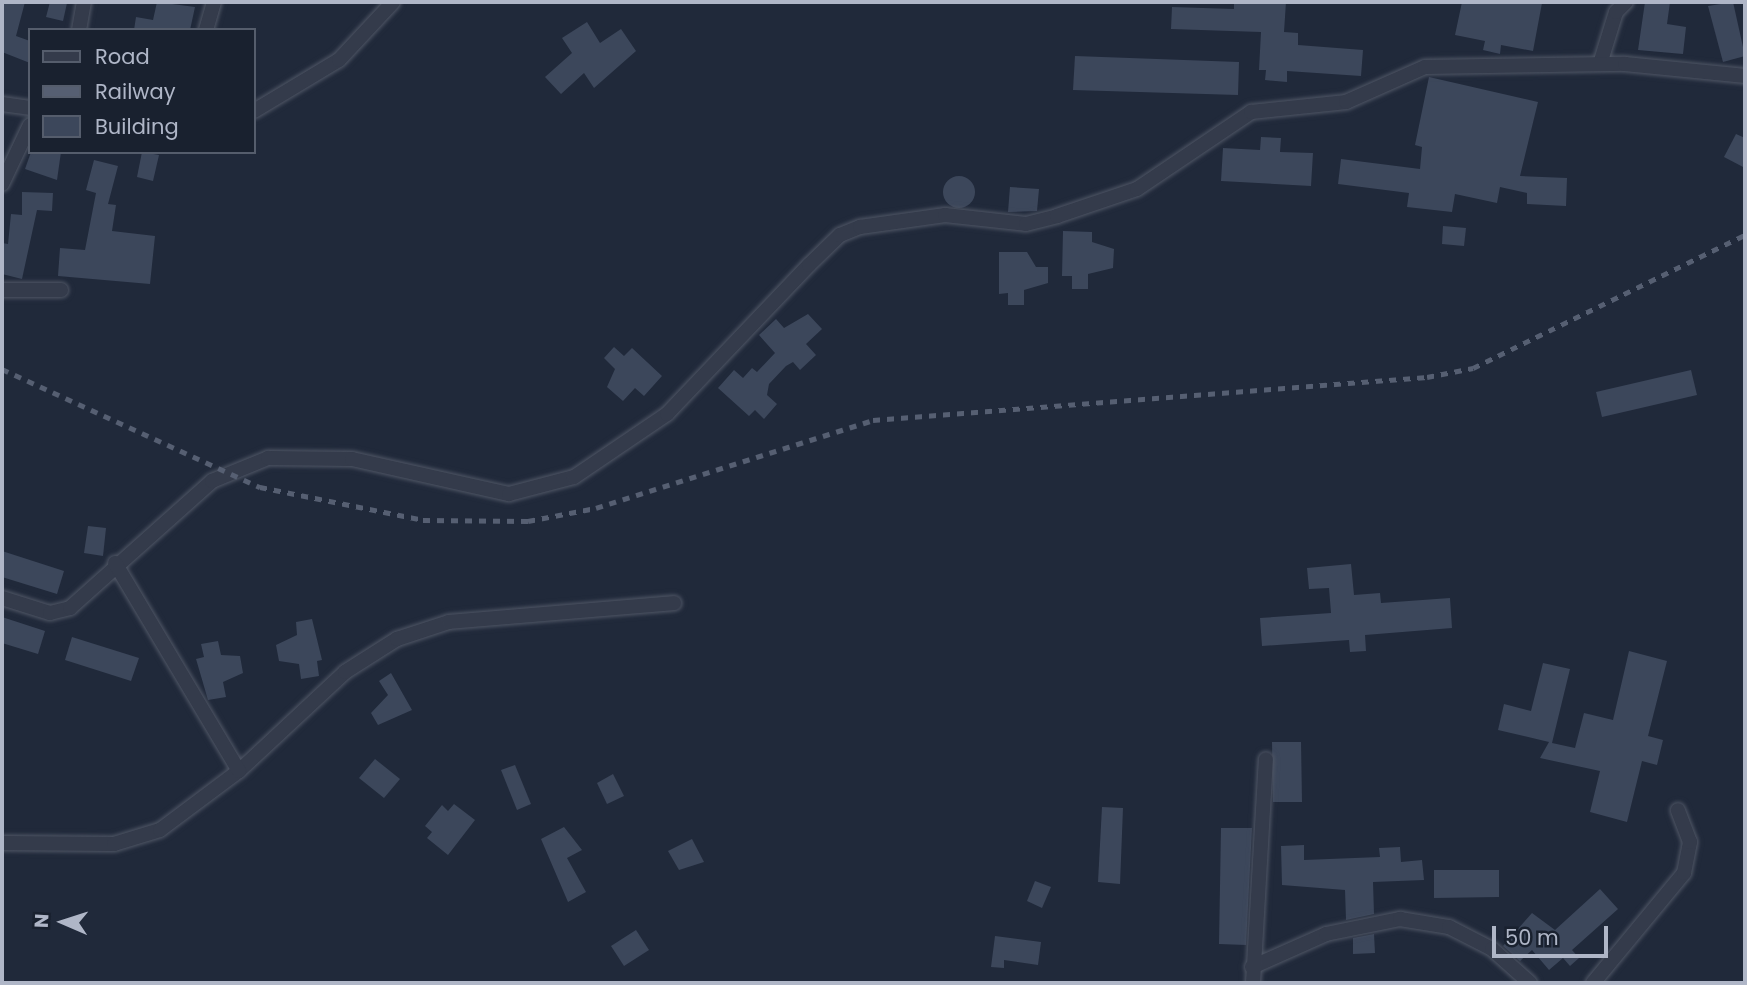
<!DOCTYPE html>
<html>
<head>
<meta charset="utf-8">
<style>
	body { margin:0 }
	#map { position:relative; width:1747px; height:985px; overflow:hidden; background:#20293a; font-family:Poppins,sans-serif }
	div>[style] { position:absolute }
	.building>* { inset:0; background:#3c475b }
	.round { border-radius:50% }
	.roads { filter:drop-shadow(0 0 2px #4f5665) drop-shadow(0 0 2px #4f5665) }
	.street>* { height:14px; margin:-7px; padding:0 7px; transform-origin:7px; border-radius:7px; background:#343b4b }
	.rail>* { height:4.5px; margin-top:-2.25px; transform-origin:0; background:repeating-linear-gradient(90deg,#565f72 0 7px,transparent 0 14px) }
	span { translate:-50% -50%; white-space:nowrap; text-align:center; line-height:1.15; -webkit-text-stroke:7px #19212f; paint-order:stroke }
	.frame { position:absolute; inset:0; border:4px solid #afb6c7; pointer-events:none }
	.legend { position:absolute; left:28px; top:28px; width:228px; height:126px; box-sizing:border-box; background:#19212f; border:2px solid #555d6c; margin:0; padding:9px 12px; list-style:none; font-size:21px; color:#afb6c7 }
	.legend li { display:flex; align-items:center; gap:14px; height:35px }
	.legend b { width:35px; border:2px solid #555d6c }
	.north { position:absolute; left:28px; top:887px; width:70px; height:70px; -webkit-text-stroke:5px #19212f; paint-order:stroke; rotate:273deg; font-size:19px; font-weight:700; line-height:28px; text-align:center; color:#afb6c7 }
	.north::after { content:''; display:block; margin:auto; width:24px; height:32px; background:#afb6c7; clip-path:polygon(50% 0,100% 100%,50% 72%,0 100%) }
	.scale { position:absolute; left:1492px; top:926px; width:116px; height:32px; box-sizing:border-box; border:4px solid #afb6c7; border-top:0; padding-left:9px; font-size:21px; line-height:24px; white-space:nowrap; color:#afb6c7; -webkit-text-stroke:5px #19212f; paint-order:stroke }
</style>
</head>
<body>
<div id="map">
	<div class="building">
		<i style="clip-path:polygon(2px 2px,25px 2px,16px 36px,30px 41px,30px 63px,2px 52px)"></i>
		<i style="clip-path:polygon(50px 2px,67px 3px,63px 21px,46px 17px)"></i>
		<i style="clip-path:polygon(157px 2px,195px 7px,190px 30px,134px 30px,136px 17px,153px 20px)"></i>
		<i style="clip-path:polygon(1234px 2px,1286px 2px,1284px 32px,1298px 33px,1298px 45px,1363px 50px,1361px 76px,1287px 71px,1287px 82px,1265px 80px,1266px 70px,1259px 70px,1261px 32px,1171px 29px,1172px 7px,1234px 9px)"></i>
		<i style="clip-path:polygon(1462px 2px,1542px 3px,1533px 51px,1501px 45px,1500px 54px,1483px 50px,1485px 41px,1455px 35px)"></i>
		<i style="clip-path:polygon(1645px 2px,1670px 2px,1667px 24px,1686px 27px,1683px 54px,1638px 50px)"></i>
		<i style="clip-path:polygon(1733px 2px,1745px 56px,1723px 62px,1708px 6px)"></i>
		<i style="clip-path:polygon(587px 22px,600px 43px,621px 29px,636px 51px,594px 88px,584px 73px,561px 94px,545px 77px,572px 53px,562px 38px)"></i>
		<i style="clip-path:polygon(1075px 56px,1239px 62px,1238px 95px,1073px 90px)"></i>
		<i style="clip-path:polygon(1429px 77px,1538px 102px,1520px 176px,1567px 178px,1566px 206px,1527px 204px,1527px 193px,1500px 187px,1497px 203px,1455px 194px,1452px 212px,1407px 207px,1409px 193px,1338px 184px,1341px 159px,1420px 169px,1422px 147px,1415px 145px)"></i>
		<i style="clip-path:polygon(1736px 134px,1745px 138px,1745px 168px,1724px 157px)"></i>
		<i style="clip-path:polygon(1261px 137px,1281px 138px,1280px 152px,1313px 153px,1311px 186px,1221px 181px,1223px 148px,1260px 150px)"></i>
		<i style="clip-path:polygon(31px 152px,61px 152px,57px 180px,25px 169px)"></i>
		<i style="clip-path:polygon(142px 152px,159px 155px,153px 181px,137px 177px)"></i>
		<i style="clip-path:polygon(94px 160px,118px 166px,108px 204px,116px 205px,112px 231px,155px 236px,150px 284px,58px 276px,60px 248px,85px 250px,96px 193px,86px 190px)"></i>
		<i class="round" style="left:943px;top:176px;width:32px;height:32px"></i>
		<i style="clip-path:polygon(1010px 187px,1039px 189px,1037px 211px,1008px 212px)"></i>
		<i style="clip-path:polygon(22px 192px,53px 193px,52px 211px,37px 210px,22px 279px,2px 274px,2px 243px,8px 244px,11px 214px,22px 215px)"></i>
		<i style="clip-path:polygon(1443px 226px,1466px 228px,1464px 246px,1442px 244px)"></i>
		<i style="clip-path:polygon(1063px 231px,1092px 232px,1092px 242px,1114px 249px,1113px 268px,1088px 274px,1088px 289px,1072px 289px,1072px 276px,1062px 276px)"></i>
		<i style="clip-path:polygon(999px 252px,1027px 252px,1036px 267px,1048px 267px,1048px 283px,1024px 290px,1024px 305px,1008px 305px,1008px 293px,999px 294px)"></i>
		<i style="clip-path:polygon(808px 314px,822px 329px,806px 344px,816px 355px,800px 370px,793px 362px,786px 366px,769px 384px,767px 395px,777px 404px,764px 419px,755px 410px,749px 416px,718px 388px,734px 370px,743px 378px,752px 368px,757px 372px,775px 353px,759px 335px,776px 319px,784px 328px)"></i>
		<i style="clip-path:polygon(614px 347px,624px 356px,632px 348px,662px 376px,644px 396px,635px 388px,623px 401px,607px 387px,615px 369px,604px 358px)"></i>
		<i style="clip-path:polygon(1691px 370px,1697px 395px,1602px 417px,1596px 392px)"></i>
		<i style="clip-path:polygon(88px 526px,106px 528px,103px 556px,84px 553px)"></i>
		<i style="clip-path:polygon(2px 551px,64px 571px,57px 594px,2px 577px)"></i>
		<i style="clip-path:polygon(1351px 564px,1354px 595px,1380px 593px,1381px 603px,1450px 598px,1452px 628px,1365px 635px,1366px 651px,1350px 652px,1349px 640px,1262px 646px,1260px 618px,1331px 613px,1329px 588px,1309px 589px,1307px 568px)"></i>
		<i style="clip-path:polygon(2px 617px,45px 631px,38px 654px,2px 643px)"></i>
		<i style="clip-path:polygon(312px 619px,322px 660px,317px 661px,319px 676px,301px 679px,299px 664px,279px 661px,276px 645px,297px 635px,296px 622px)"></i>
		<i style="clip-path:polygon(72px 637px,139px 658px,131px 681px,65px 660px)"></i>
		<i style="clip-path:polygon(218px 641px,221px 655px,240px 656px,243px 673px,223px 682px,226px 697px,208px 700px,196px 659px,204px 657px,201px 644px)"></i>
		<i style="clip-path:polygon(1629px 651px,1667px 661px,1648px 736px,1663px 740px,1657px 765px,1642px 761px,1627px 822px,1590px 812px,1600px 771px,1540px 758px,1549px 742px,1498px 730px,1504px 704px,1531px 711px,1543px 663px,1570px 669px,1552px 743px,1575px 748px,1584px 713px,1613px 720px)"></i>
		<i style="clip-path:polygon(391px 673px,412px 710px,378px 725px,371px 713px,388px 695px,379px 681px)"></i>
		<i style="clip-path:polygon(1272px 742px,1301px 742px,1302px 802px,1273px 802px)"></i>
		<i style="clip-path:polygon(375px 759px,400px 779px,384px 798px,359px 778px)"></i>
		<i style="clip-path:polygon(515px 765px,531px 804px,517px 810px,501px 770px)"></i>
		<i style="clip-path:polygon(613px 774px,624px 796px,607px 804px,597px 783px)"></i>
		<i style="clip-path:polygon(454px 804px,475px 820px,448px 855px,427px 838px,432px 832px,425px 826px,442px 805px,448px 811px)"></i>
		<i style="clip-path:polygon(1102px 807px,1123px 808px,1120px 884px,1098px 882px)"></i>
		<i style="clip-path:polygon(564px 827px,582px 850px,567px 858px,586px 892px,568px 902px,541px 839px)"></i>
		<i style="clip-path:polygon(1221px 828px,1252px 828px,1246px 945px,1219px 944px)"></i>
		<i style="clip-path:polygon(692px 839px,704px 862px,679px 870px,668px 851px)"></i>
		<i style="clip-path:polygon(1304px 845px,1304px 860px,1380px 857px,1379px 848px,1400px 847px,1401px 862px,1422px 860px,1424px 880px,1373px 882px,1374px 914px,1346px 920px,1345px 890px,1282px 885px,1281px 846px)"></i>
		<i style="clip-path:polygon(1434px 870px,1499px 870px,1499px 897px,1434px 898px)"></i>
		<i style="clip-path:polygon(1035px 881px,1051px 887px,1042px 908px,1027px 901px)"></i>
		<i style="clip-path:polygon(1600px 889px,1618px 909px,1572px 950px,1579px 958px,1570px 966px,1563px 958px,1549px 970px,1532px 950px,1520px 961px,1503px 946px,1532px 913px,1555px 930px)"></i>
		<i style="clip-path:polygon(636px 930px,649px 950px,624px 966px,611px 946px)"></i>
		<i style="clip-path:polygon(1374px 934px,1375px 953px,1353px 954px,1353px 938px)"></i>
		<i style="clip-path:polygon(995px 936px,1041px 942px,1038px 965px,1004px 960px,1004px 968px,991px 967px)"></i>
	</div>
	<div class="roads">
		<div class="street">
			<i style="left:79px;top:30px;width:28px;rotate:-80deg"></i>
			<i style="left:206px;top:30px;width:29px;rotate:-74deg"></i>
			<i style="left:1600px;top:64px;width:54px;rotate:-72.9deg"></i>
			<i style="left:1616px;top:12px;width:14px;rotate:-45deg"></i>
			<i style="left:2px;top:104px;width:28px;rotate:8deg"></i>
			<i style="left:254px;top:111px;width:99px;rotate:-31deg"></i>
			<i style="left:339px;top:60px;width:79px;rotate:-47deg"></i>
			<i style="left:2px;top:184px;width:65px;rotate:-64.6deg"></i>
			<i style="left:2px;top:290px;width:59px"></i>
			<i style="left:2px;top:598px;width:50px;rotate:17.4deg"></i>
			<i style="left:50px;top:613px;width:21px;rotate:-14deg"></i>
			<i style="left:70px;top:608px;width:191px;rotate:-41.8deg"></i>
			<i style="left:212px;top:481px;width:61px;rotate:-22.3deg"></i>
			<i style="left:268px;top:458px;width:84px;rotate:0.7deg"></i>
			<i style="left:352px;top:459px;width:161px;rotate:12.6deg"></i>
			<i style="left:509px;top:494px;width:67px;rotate:-14.7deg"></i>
			<i style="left:574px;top:477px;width:112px;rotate:-34.1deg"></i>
			<i style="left:667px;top:414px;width:206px;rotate:-46.4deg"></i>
			<i style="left:809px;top:265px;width:43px;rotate:-44.1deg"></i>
			<i style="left:840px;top:235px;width:22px;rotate:-22deg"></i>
			<i style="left:860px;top:227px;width:86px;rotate:-8deg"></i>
			<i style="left:945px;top:215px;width:81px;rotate:6.3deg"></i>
			<i style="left:1026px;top:224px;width:32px;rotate:-14deg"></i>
			<i style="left:1057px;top:216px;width:84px;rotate:-18.6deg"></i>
			<i style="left:1137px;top:189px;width:138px;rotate:-34deg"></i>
			<i style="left:1251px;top:112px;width:96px;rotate:-6deg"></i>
			<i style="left:1346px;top:102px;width:86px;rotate:-23.9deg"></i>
			<i style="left:1425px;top:67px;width:200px;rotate:-0.9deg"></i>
			<i style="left:1625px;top:64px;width:121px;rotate:5.7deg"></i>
			<i style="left:239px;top:771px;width:145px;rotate:-43deg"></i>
			<i style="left:345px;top:672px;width:62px;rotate:-32.4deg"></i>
			<i style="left:397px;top:639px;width:55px;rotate:-18.1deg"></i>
			<i style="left:449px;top:622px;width:226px;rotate:-4.8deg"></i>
			<i style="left:2px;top:843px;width:112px;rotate:0.5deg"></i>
			<i style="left:114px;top:844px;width:48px;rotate:-16.9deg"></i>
			<i style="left:160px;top:830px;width:99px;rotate:-36.8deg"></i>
			<i style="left:239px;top:771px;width:242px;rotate:-120.8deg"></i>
			<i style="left:1252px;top:967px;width:81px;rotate:-24deg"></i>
			<i style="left:1326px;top:934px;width:76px;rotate:-11.5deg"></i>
			<i style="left:1400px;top:919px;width:50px;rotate:9.3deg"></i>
			<i style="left:1449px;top:927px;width:48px;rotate:27.1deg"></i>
			<i style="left:1492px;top:949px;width:51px;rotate:41.8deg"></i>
			<i style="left:1253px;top:983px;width:224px;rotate:-86.7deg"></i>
			<i style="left:1593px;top:983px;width:143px;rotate:-50.4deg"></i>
			<i style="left:1684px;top:873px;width:32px;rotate:-79deg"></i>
			<i style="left:1690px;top:842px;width:34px;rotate:-111deg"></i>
		</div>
	</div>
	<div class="rail">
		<i style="left:2px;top:369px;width:284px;rotate:24.6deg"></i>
		<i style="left:260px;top:487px;width:166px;rotate:11.4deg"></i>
		<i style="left:423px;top:520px;width:105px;rotate:0.5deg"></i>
		<i style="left:528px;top:521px;width:69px;rotate:-10.8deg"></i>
		<i style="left:596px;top:508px;width:291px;rotate:-17.6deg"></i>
		<i style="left:873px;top:420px;width:556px;rotate:-4.44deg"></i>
		<i style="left:1427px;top:377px;width:47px;rotate:-11.1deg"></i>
		<i style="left:1473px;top:368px;width:303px;rotate:-26.1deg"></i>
	</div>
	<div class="frame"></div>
	<ul class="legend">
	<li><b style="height:9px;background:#343b4b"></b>Road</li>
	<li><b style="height:9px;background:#565f72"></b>Railway</li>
	<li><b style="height:19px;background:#3c475b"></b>Building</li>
	</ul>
	<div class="north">N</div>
	<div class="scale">50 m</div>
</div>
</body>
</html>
